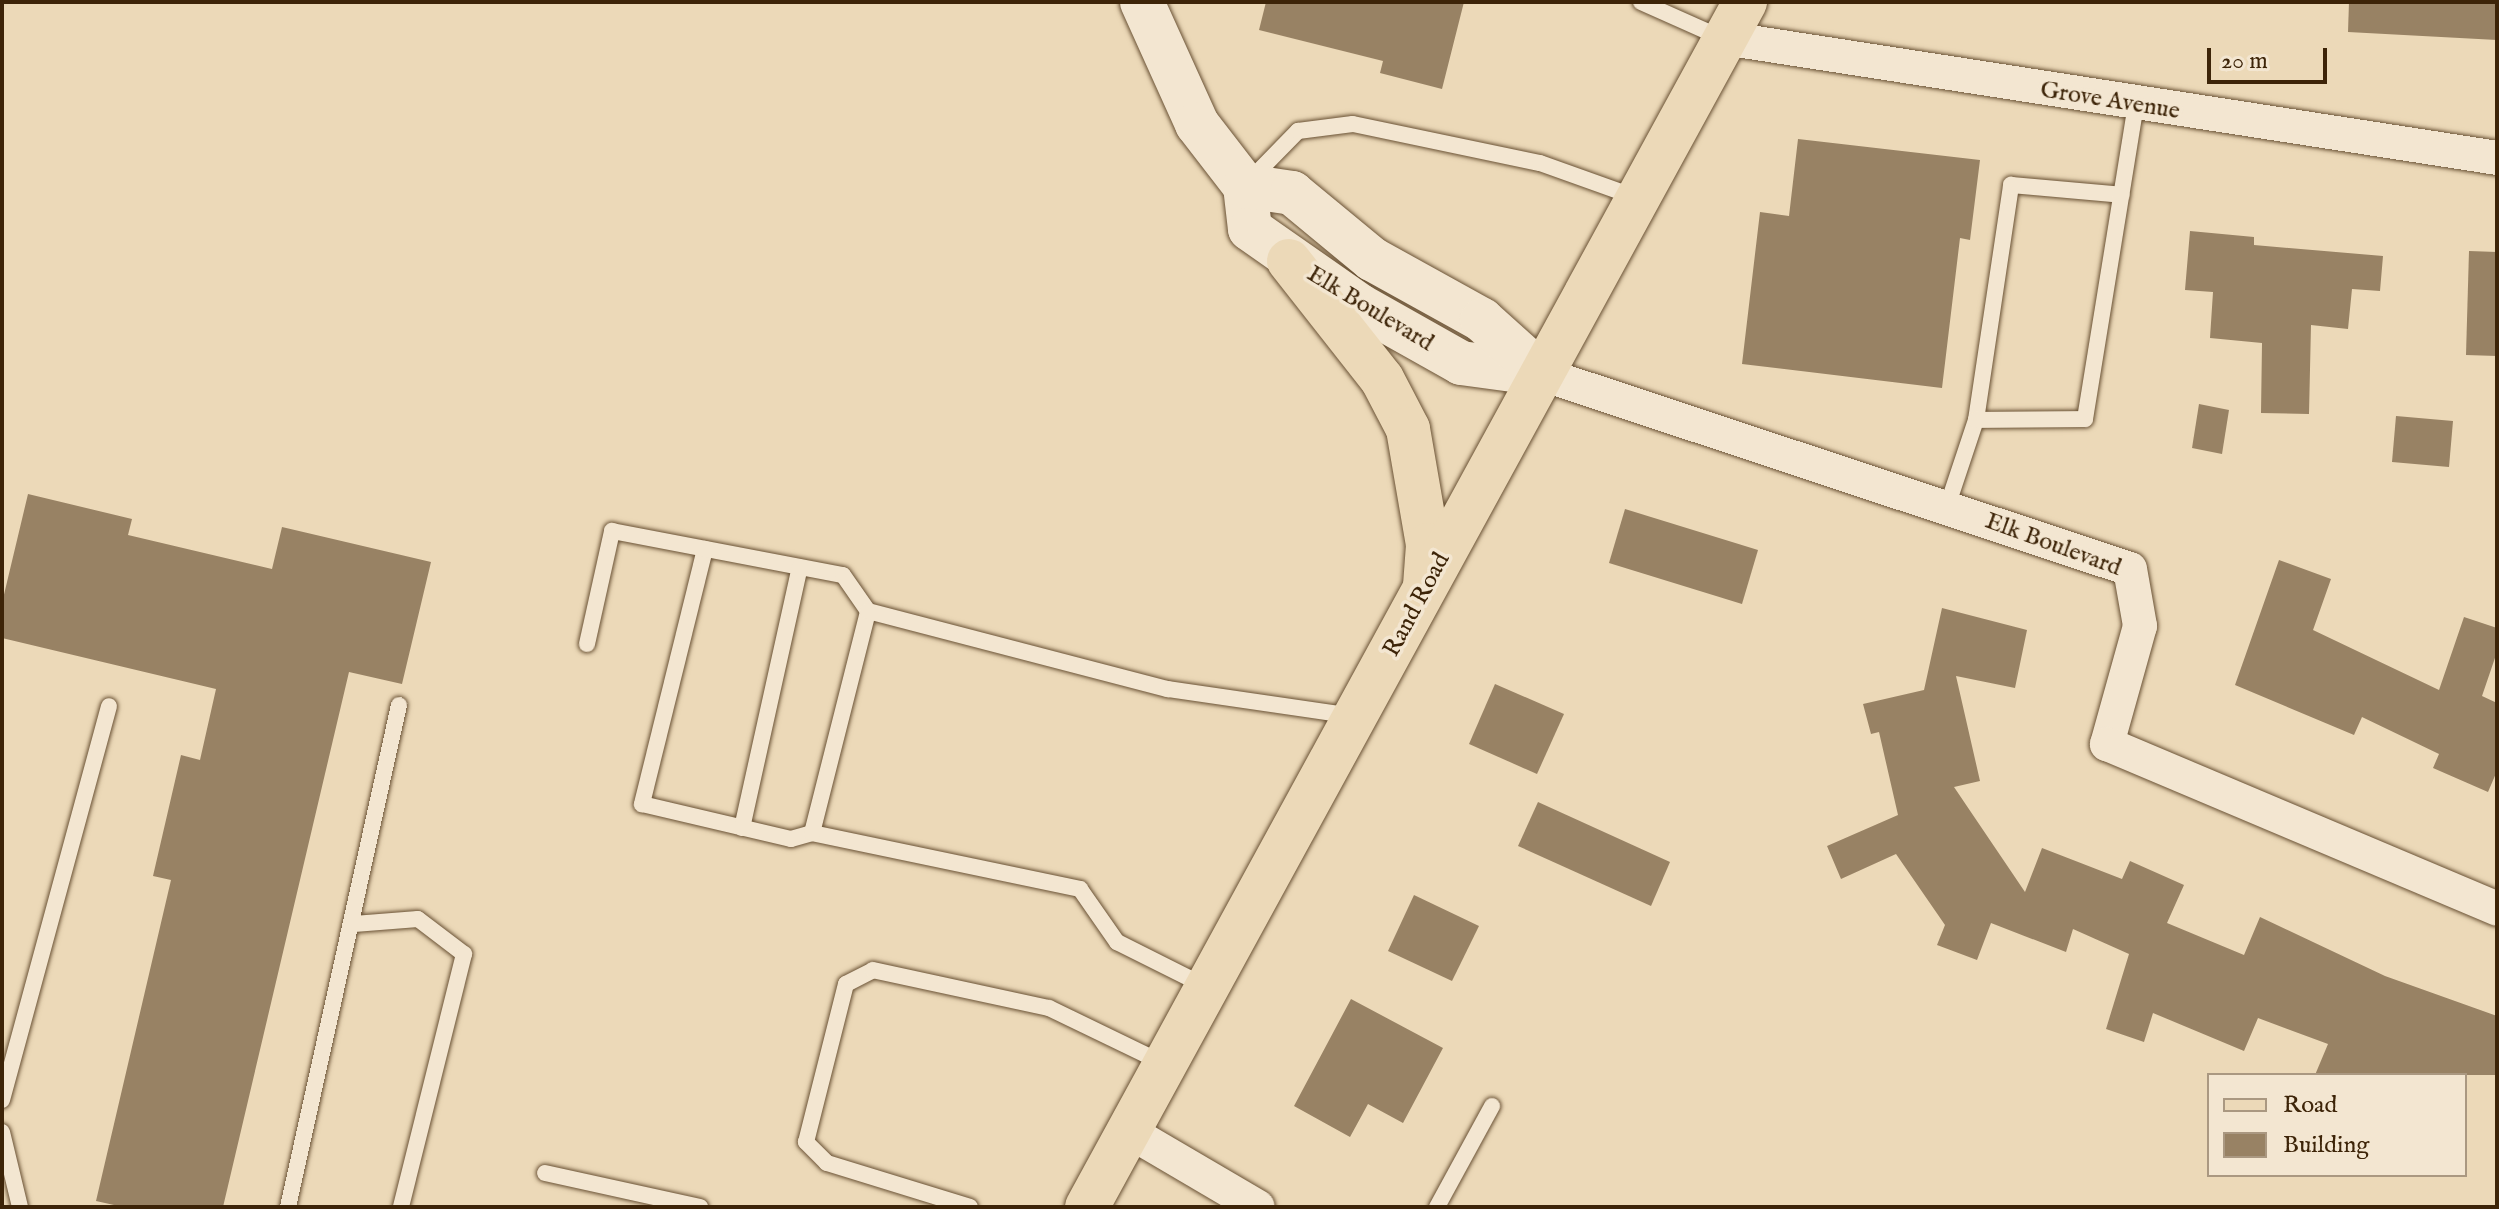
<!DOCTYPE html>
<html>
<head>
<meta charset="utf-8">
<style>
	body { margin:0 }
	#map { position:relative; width:2499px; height:1209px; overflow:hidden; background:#ecd9b8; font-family:"IM FELL English",serif }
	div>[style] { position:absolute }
	.building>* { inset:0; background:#988264 }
	.roads { filter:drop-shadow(0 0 2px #695134) drop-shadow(0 0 2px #695134) }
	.service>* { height:16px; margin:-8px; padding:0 8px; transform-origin:8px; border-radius:8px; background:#f3e6d1 }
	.minor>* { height:34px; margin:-17px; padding:0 17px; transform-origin:17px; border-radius:17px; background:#f3e6d1 }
	.secondary>* { height:44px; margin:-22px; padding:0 22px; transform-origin:22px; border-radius:22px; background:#f3e6d1 }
	.primary>* { height:44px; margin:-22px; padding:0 22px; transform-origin:22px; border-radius:22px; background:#ecd9b8 }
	span { translate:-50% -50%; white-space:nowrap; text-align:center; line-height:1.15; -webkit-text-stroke:7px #f3e6d1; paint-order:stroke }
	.street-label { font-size:24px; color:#3d2408 }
	.frame { position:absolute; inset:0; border:4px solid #3d2408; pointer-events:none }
	.legend { position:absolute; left:2207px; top:1073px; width:260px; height:104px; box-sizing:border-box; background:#f3e6d1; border:2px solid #aa9881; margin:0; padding:10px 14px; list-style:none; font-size:24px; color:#3d2408 }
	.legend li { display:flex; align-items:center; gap:16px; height:40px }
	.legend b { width:40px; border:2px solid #aa9881 }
	.scale { position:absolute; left:2207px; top:48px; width:120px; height:36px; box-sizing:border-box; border:4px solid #3d2408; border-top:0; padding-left:10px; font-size:24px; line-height:28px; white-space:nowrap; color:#3d2408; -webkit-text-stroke:6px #f3e6d1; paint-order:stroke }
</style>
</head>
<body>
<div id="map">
	<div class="building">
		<i style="clip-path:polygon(1266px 2px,1464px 2px,1442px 89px,1380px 73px,1383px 61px,1259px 30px)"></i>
		<i style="clip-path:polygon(2349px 2px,2497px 2px,2497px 40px,2348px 32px)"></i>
		<i style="clip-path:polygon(1798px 139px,1980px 160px,1970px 240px,1960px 238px,1942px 388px,1742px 364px,1760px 212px,1789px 216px)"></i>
		<i style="clip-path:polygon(2190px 231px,2254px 237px,2254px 245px,2383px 256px,2380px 291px,2352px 289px,2348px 329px,2311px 325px,2309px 414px,2261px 413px,2262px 343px,2210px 338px,2213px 292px,2185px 290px)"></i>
		<i style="clip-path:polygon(2469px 251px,2497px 252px,2497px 356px,2466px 355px)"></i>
		<i style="clip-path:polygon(2199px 404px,2229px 410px,2222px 454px,2192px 448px)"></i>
		<i style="clip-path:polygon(2396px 416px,2453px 421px,2449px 467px,2392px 462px)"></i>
		<i style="clip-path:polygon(28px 494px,132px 519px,128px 535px,272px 569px,282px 527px,431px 562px,402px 684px,349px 672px,223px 1207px,123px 1207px,96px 1201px,171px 880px,153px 876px,181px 755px,200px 760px,216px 689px,2px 638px,2px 603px)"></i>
		<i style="clip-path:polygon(1625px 509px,1758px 550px,1742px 604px,1609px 563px)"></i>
		<i style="clip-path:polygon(2279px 560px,2331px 579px,2313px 630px,2439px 690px,2464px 617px,2497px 628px,2497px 652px,2482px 696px,2497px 703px,2497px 771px,2488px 792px,2433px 768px,2439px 754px,2362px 717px,2354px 735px,2235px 685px)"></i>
		<i style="clip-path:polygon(1942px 608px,2027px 630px,2015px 688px,1956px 676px,1980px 781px,1954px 787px,2025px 892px,2042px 848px,2122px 879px,2130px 861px,2184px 885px,2167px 923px,2244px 955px,2260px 917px,2385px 976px,2497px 1016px,2497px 1075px,2315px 1075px,2328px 1044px,2258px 1018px,2244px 1051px,2153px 1013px,2144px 1042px,2106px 1029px,2129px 954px,2073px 929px,2066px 952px,1991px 923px,1977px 960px,1937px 945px,1945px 925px,1896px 854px,1841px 879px,1827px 846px,1898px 815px,1879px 732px,1871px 734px,1863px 704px,1924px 690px)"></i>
		<i style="clip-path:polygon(1495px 684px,1564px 714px,1537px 774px,1469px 744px)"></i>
		<i style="clip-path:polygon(1538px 802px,1670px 862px,1651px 906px,1518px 846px)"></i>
		<i style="clip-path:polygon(1414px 895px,1479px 926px,1452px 981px,1388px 951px)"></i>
		<i style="clip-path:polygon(1351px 999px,1443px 1048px,1403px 1123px,1368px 1104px,1350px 1137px,1294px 1106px)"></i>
	</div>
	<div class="roads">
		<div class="service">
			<i style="left:1641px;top:2px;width:89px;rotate:24deg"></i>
			<i style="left:1250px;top:180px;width:69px;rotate:-45.6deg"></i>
			<i style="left:1298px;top:131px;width:55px;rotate:-7.3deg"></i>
			<i style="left:1353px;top:124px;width:191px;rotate:11.8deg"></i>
			<i style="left:1540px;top:163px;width:101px;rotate:19.7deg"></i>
			<i style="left:1976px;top:420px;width:238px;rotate:-81.5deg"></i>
			<i style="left:2011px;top:185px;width:111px;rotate:5.1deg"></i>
			<i style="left:1947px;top:507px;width:92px;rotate:-71.6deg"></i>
			<i style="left:1976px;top:420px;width:109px;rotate:-0.5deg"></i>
			<i style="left:2085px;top:419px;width:318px;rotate:-80.8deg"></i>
			<i style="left:705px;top:549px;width:263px;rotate:103.9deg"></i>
			<i style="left:642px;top:804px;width:153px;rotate:13.2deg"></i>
			<i style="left:791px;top:839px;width:22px;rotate:-16deg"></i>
			<i style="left:812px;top:833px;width:274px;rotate:11.8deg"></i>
			<i style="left:1080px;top:889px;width:65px;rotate:55.1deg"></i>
			<i style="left:1117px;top:942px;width:98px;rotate:26.6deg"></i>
			<i style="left:587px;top:644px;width:116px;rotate:-77.5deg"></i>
			<i style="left:612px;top:531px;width:235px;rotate:10.8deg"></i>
			<i style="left:843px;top:575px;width:44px;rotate:55.2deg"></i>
			<i style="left:742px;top:828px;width:267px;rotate:-77.5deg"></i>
			<i style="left:812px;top:833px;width:229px;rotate:-75.8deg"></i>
			<i style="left:868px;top:611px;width:310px;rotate:14.6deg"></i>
			<i style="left:1168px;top:689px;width:187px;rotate:8.3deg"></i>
			<i style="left:354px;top:924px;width:64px;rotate:-4.5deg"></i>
			<i style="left:418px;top:919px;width:58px;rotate:37.3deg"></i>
			<i style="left:464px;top:954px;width:261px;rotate:104deg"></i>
			<i style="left:2px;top:1100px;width:408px;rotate:-74.8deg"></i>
			<i style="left:2px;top:1132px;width:77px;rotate:76.5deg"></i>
			<i style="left:545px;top:1173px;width:159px;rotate:12.4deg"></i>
			<i style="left:288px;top:1207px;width:514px;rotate:-77.53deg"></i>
			<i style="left:970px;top:1207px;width:150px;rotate:-162.9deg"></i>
			<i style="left:827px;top:1163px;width:30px;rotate:-135deg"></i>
			<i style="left:806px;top:1142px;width:163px;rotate:-75.8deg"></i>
			<i style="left:846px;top:984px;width:30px;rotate:-27deg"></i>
			<i style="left:873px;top:970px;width:180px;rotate:12.2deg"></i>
			<i style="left:1049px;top:1008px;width:129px;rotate:25.8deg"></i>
			<i style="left:1437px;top:1207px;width:115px;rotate:-61.4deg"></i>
		</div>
		<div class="minor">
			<i style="left:1724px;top:38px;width:782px;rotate:8.82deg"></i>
			<i style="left:1542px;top:374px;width:619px;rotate:18.35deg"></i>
			<i style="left:2130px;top:569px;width:58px;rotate:80deg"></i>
			<i style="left:2140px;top:626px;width:123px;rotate:105.6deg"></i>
			<i style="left:2107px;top:744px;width:423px;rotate:22.9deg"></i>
			<i style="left:1130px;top:1132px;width:148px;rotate:30.4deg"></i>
		</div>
		<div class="secondary">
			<i style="left:1142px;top:2px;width:134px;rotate:65.7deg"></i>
			<i style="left:1197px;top:124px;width:78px;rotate:52.3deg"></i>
			<i style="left:1245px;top:186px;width:43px;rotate:83.4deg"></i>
			<i style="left:1250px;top:229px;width:134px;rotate:35deg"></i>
			<i style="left:1360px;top:306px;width:116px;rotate:29.4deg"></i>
			<i style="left:1461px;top:363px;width:82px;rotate:7.7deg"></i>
			<i style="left:1245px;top:186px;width:48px;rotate:8.5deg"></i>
			<i style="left:1292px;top:193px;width:104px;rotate:39.5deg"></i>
			<i style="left:1372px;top:259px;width:126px;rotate:29deg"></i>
			<i style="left:1482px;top:320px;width:81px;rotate:42deg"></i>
		</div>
		<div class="primary">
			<i style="left:1289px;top:261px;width:150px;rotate:51.8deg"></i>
			<i style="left:1382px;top:379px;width:56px;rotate:62.5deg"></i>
			<i style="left:1408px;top:429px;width:118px;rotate:80.2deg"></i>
			<i style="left:1428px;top:545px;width:41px;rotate:94.2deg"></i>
			<i style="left:1087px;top:1207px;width:1373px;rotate:-61.36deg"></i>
		</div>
	</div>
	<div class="street-label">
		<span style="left:2110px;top:101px;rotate:9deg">Grove Avenue</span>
		<span style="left:1370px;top:309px;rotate:31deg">Elk Boulevard</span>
		<span style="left:2053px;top:545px;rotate:20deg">Elk Boulevard</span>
		<span style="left:1417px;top:605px;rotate:-62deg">Rand Road</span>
	</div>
	<div class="frame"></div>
	<ul class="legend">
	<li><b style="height:10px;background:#ecd9b8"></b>Road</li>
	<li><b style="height:22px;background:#988264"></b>Building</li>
	</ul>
	<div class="scale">20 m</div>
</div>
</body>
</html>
